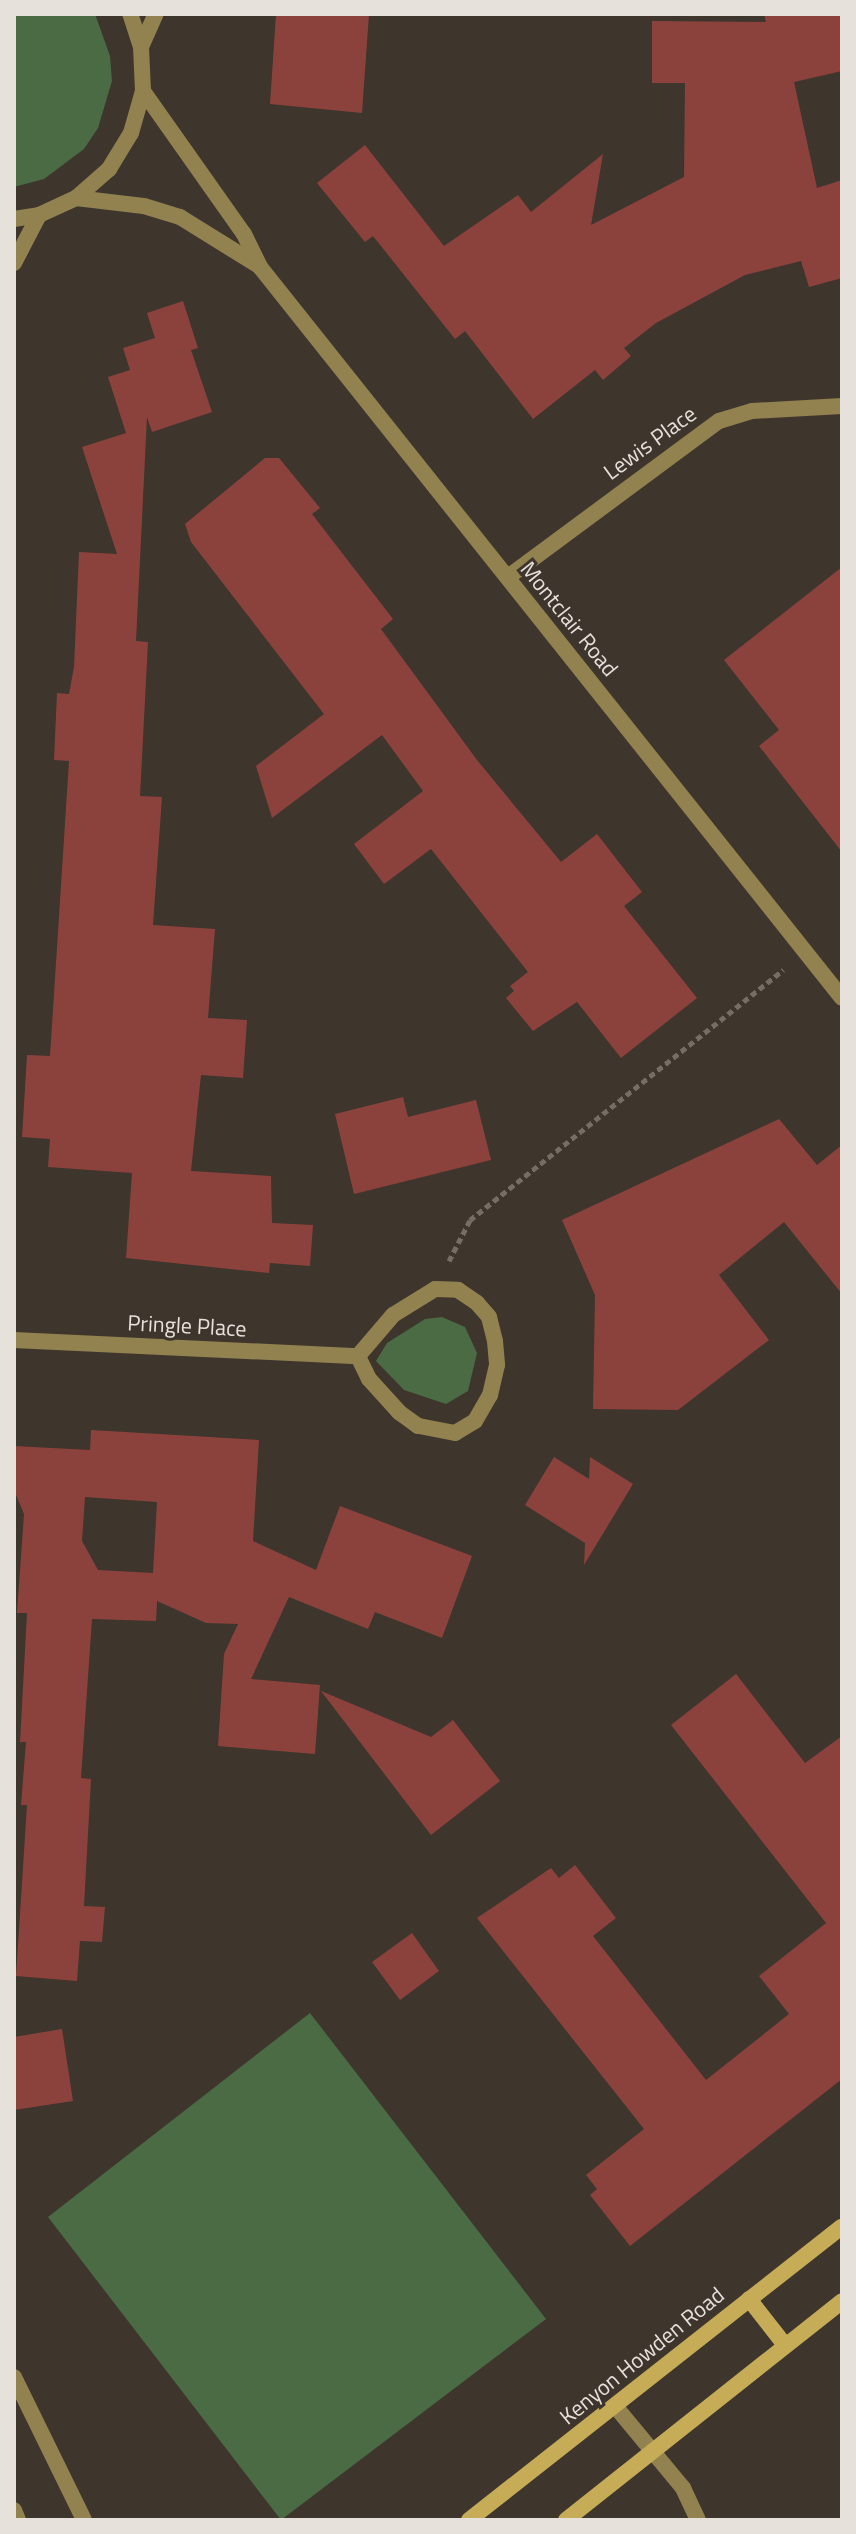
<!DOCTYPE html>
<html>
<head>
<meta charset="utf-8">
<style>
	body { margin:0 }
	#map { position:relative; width:856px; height:2534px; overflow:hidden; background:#3e352d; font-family:"Titillium Web",sans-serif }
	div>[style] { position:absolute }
	.green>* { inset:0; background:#4a6b43 }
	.building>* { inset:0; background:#8c423c }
	.path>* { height:5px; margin-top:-2.5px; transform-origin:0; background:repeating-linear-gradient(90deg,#756d66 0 6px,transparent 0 10px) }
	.lane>* { height:16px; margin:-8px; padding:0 8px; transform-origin:8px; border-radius:8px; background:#92824f }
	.street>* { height:16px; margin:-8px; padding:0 8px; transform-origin:8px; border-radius:8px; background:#92824f }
	.secondary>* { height:16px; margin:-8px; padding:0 8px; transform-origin:8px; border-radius:8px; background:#c6ac56 }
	span { translate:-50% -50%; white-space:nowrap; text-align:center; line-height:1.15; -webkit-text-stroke:6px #3e352d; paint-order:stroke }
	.street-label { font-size:22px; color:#e7e1dc }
	.frame { position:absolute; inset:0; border:16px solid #e7e1dc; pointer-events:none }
</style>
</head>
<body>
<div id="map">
	<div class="green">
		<i style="clip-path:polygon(14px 14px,95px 14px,110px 56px,112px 81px,98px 128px,84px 149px,44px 179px,14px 187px)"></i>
		<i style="clip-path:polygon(442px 1317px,465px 1327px,477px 1353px,468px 1391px,446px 1404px,404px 1390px,376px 1361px,387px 1343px,425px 1319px)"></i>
		<i style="clip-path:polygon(310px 2013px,546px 2319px,281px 2520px,48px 2217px)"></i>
	</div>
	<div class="building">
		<i style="clip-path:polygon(276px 14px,369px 14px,362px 113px,270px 104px)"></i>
		<i style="clip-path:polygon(764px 14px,842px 14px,842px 71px,794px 82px,817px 188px,842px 180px,842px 278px,809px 287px,801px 261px,745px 275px,656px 323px,624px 348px,631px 356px,603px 380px,595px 370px,533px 419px,465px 331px,455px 339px,373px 236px,365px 242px,317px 183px,365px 145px,444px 246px,518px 195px,531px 212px,603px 154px,591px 225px,684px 177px,685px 83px,652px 83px,652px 21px,766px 22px)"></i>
		<i style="clip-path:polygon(183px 301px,198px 348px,191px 350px,212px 412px,152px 432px,147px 417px,136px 641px,148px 642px,140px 796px,162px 797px,153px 925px,215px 929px,208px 1018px,247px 1020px,243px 1078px,201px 1075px,191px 1171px,271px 1176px,272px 1223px,313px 1225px,310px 1266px,270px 1263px,269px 1273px,126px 1258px,132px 1173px,48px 1167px,50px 1139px,22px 1137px,27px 1055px,50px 1056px,69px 761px,54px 760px,57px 693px,69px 694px,74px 667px,79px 552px,117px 554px,82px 447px,126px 433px,108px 377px,130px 370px,123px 348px,155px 338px,147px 313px)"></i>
		<i style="clip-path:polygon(265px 458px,279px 458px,320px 508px,312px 514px,393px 619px,381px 629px,477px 760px,561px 862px,597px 834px,642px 892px,624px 906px,697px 998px,621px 1058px,577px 1002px,533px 1031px,506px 998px,514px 991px,510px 986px,528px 972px,431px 849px,384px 884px,354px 844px,423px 791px,382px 735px,272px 818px,256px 766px,324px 714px,191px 542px,185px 524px)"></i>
		<i style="clip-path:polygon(842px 567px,842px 852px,759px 746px,779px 730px,724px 660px)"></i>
		<i style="clip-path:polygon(403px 1097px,408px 1117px,476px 1100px,491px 1160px,354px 1194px,335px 1114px)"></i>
		<i style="clip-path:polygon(779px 1119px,817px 1165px,842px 1145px,842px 1294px,784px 1222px,719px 1275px,769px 1340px,678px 1410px,593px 1409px,595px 1295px,562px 1220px)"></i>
		<i style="clip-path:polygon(evenodd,91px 1430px,259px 1440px,253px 1541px,316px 1570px,340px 1506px,472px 1556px,442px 1638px,375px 1612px,368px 1629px,289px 1597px,251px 1679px,320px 1685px,315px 1754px,218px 1746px,224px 1654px,238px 1624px,206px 1623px,157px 1601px,156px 1621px,92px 1619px,81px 1778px,91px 1779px,84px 1906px,105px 1907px,102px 1942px,80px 1941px,77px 1981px,16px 1976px,27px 1805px,21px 1805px,26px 1742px,20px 1742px,27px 1613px,17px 1613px,24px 1514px,14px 1490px,14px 1446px,90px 1450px,91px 1430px,85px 1497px,157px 1502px,153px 1573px,98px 1570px,82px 1541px,85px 1497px)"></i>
		<i style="clip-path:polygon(554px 1457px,589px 1479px,590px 1457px,633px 1484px,584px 1565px,585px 1543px,525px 1505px)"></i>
		<i style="clip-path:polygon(736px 1674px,805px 1763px,842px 1736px,842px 2079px,630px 2246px,590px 2195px,597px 2189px,586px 2175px,644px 2129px,477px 1918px,551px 1868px,559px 1878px,575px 1865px,616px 1918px,593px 1936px,706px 2080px,789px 2014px,759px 1976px,826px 1923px,671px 1725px)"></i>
		<i style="clip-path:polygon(321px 1691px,431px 1737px,453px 1720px,500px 1781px,431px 1835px)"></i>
		<i style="clip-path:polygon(412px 1933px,439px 1971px,400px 2000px,372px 1962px)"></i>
		<i style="clip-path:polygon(62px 2029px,73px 2101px,14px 2110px,14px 2037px)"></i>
	</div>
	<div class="path">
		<i style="left:449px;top:1261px;width:46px;rotate:-62.9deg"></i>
		<i style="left:470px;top:1220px;width:401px;rotate:-38.6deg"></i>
	</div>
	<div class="lane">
		<i style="left:615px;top:2406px;width:107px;rotate:50.3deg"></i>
		<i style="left:683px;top:2488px;width:35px;rotate:65deg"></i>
	</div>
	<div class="street">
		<i style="left:141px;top:47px;width:36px;rotate:-66deg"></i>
		<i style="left:143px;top:91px;width:175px;rotate:54.8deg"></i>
		<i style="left:244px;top:234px;width:37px;rotate:64deg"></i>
		<i style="left:260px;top:267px;width:934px;rotate:51.47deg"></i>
		<i style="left:76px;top:198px;width:68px;rotate:6.7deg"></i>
		<i style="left:144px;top:206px;width:38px;rotate:17deg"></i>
		<i style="left:180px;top:217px;width:93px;rotate:31.8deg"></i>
		<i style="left:14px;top:219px;width:25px;rotate:-9deg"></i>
		<i style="left:39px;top:215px;width:41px;rotate:-24.7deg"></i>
		<i style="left:76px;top:198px;width:44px;rotate:-41.3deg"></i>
		<i style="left:109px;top:169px;width:42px;rotate:-58.6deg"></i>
		<i style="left:131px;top:133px;width:44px;rotate:-74.1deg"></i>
		<i style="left:143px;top:91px;width:44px;rotate:-92.6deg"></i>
		<i style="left:141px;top:47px;width:35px;rotate:-108deg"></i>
		<i style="left:14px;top:263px;width:54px;rotate:-62.5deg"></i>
		<i style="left:508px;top:577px;width:262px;rotate:-36.5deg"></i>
		<i style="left:719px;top:421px;width:34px;rotate:-17deg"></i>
		<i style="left:752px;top:411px;width:90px;rotate:-3.2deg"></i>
		<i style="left:435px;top:1289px;width:23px;rotate:2deg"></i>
		<i style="left:458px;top:1290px;width:23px;rotate:34deg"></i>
		<i style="left:477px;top:1303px;width:18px;rotate:49deg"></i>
		<i style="left:489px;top:1317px;width:25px;rotate:76deg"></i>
		<i style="left:495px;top:1341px;width:24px;rotate:85deg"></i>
		<i style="left:497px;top:1365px;width:31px;rotate:103deg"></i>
		<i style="left:490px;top:1395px;width:30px;rotate:120deg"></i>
		<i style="left:475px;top:1421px;width:23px;rotate:149deg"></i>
		<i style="left:455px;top:1433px;width:38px;rotate:-169deg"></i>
		<i style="left:418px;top:1426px;width:24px;rotate:-144deg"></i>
		<i style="left:399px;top:1412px;width:45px;rotate:-132.3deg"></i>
		<i style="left:369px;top:1379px;width:25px;rotate:-116deg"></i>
		<i style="left:358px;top:1356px;width:54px;rotate:-49.5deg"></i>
		<i style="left:393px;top:1315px;width:49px;rotate:-31.8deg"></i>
		<i style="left:14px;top:1340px;width:344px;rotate:2.7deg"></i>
		<i style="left:14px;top:2377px;width:159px;rotate:63.9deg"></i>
		<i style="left:14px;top:2510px;width:11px;rotate:68deg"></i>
	</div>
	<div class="secondary">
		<i style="left:749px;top:2299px;width:58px;rotate:52deg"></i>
		<i style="left:469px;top:2520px;width:474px;rotate:-38.2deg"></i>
		<i style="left:566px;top:2520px;width:352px;rotate:-38.4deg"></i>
	</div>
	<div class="street-label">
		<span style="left:650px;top:443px;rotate:-36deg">Lewis Place</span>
		<span style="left:569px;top:619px;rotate:51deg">Montclair Road</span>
		<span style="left:187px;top:1326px;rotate:3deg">Pringle Place</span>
		<span style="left:642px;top:2356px;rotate:-39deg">Kenyon Howden Road</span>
	</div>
	<div class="frame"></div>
</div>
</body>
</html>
